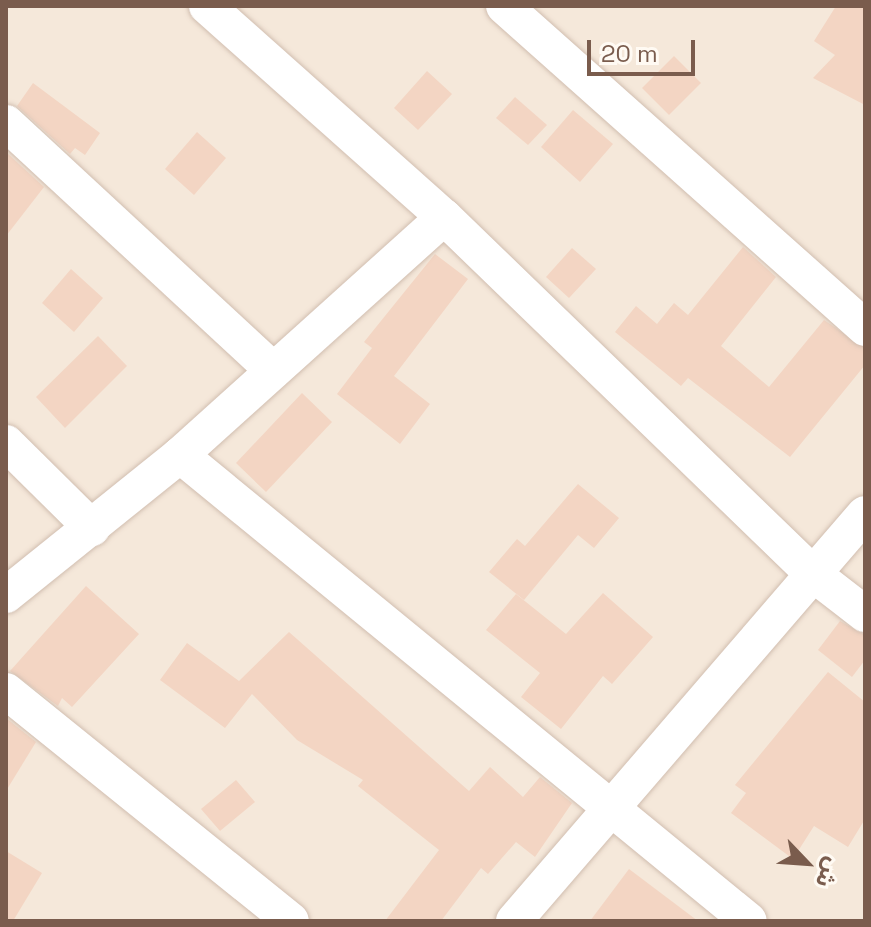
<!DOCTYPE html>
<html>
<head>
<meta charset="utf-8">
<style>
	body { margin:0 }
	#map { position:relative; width:871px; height:927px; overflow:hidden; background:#fdf6ec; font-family:"Space Grotesk","Noto Sans Arabic",sans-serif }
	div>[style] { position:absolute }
	.residential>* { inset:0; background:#f5e8da }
	.building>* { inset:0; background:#f3d5c3 }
	.roads { filter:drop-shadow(0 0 2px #d1beb0) drop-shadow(0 0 2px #d1beb0) }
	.street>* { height:36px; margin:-18px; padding:0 18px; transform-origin:18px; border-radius:18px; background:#fff }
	span { translate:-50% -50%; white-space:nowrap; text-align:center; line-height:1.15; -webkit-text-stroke:7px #fffaf3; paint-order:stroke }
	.frame { position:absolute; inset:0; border:8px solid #7a5c4d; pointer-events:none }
	.north { position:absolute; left:767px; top:823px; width:80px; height:80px; -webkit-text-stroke:6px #fffaf3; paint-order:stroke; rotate:115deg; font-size:22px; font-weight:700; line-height:32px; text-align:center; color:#7a5c4d }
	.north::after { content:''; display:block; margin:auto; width:28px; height:36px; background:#7a5c4d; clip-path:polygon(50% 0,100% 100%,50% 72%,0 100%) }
	.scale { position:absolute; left:587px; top:40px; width:108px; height:36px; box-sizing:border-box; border:4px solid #7a5c4d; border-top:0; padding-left:10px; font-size:24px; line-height:28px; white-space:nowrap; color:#7a5c4d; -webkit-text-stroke:6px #fffaf3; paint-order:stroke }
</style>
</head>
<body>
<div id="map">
	<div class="residential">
		<i style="clip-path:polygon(6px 6px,865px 6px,865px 921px,6px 921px)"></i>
	</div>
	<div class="building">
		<i style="clip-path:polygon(836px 6px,865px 6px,865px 105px,813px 78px,835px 55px,814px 41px)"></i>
		<i style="clip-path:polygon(674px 56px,701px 83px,669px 115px,642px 88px)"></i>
		<i style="clip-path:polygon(427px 71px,452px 94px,418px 130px,394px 108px)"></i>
		<i style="clip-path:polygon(33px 83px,100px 133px,85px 155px,75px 148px,70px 154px,17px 106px)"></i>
		<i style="clip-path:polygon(515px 97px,547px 125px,528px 145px,496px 118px)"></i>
		<i style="clip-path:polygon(573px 110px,613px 144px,580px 182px,541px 147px)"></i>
		<i style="clip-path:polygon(197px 132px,226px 158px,194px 195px,165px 169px)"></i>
		<i style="clip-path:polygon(6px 152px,44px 187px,6px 236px)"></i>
		<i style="clip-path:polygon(743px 247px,776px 277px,721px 346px,769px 387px,824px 320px,865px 348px,865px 365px,790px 457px,688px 378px,681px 386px,615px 332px,636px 306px,657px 324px,674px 303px,688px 315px)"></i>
		<i style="clip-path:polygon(572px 248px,596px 269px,569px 298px,546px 277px)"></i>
		<i style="clip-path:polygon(435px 254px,468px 279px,394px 376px,430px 404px,400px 444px,337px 394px,372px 348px,364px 342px)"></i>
		<i style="clip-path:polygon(71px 269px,103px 298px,74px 332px,42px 303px)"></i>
		<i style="clip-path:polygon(98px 336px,127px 366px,65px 428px,36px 397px)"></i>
		<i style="clip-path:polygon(302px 393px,332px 422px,266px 492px,236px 463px)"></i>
		<i style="clip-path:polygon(578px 484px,619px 518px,594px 548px,578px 535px,524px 600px,489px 572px,517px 539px,525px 546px)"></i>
		<i style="clip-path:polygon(86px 586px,139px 634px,72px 707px,62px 698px,58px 706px,10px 671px)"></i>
		<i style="clip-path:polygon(603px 593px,653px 637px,612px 684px,603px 676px,561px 729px,521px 697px,540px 673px,486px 630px,516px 594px,566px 634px)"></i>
		<i style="clip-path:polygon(840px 621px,865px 635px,865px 660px,852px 677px,818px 650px)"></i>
		<i style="clip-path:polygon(289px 632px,469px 791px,490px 767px,523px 797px,540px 777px,572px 803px,535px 857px,516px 842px,488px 874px,481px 868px,441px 921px,385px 921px,439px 850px,358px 786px,363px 780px,297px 740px,252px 694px,225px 728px,160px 680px,187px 643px,239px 681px)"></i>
		<i style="clip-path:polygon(828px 672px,865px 702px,865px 819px,848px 847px,814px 826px,793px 859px,731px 813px,746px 793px,735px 785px)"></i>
		<i style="clip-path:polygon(6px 718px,36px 742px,6px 791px)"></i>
		<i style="clip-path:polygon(236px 780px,255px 802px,220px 831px,201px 809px)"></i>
		<i style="clip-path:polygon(6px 851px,42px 873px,13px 921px,6px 921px)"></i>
		<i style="clip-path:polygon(629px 869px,698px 921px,590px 921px)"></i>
	</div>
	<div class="roads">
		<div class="street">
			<i style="left:207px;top:6px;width:317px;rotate:41.7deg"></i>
			<i style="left:444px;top:217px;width:512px;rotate:44.05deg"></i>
			<i style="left:812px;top:573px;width:67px;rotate:37.7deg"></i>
			<i style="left:504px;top:6px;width:484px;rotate:41.7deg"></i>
			<i style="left:6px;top:123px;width:364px;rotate:42.8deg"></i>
			<i style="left:6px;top:443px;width:121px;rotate:44.7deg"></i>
			<i style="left:180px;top:455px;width:735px;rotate:39.32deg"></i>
			<i style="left:6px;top:595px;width:223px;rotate:-38.8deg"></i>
			<i style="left:180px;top:455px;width:355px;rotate:-42deg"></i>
			<i style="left:6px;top:691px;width:366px;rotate:38.9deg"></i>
			<i style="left:514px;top:921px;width:537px;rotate:-49.23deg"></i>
		</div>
	</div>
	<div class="frame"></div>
	<div class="north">ش</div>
	<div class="scale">20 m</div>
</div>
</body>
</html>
